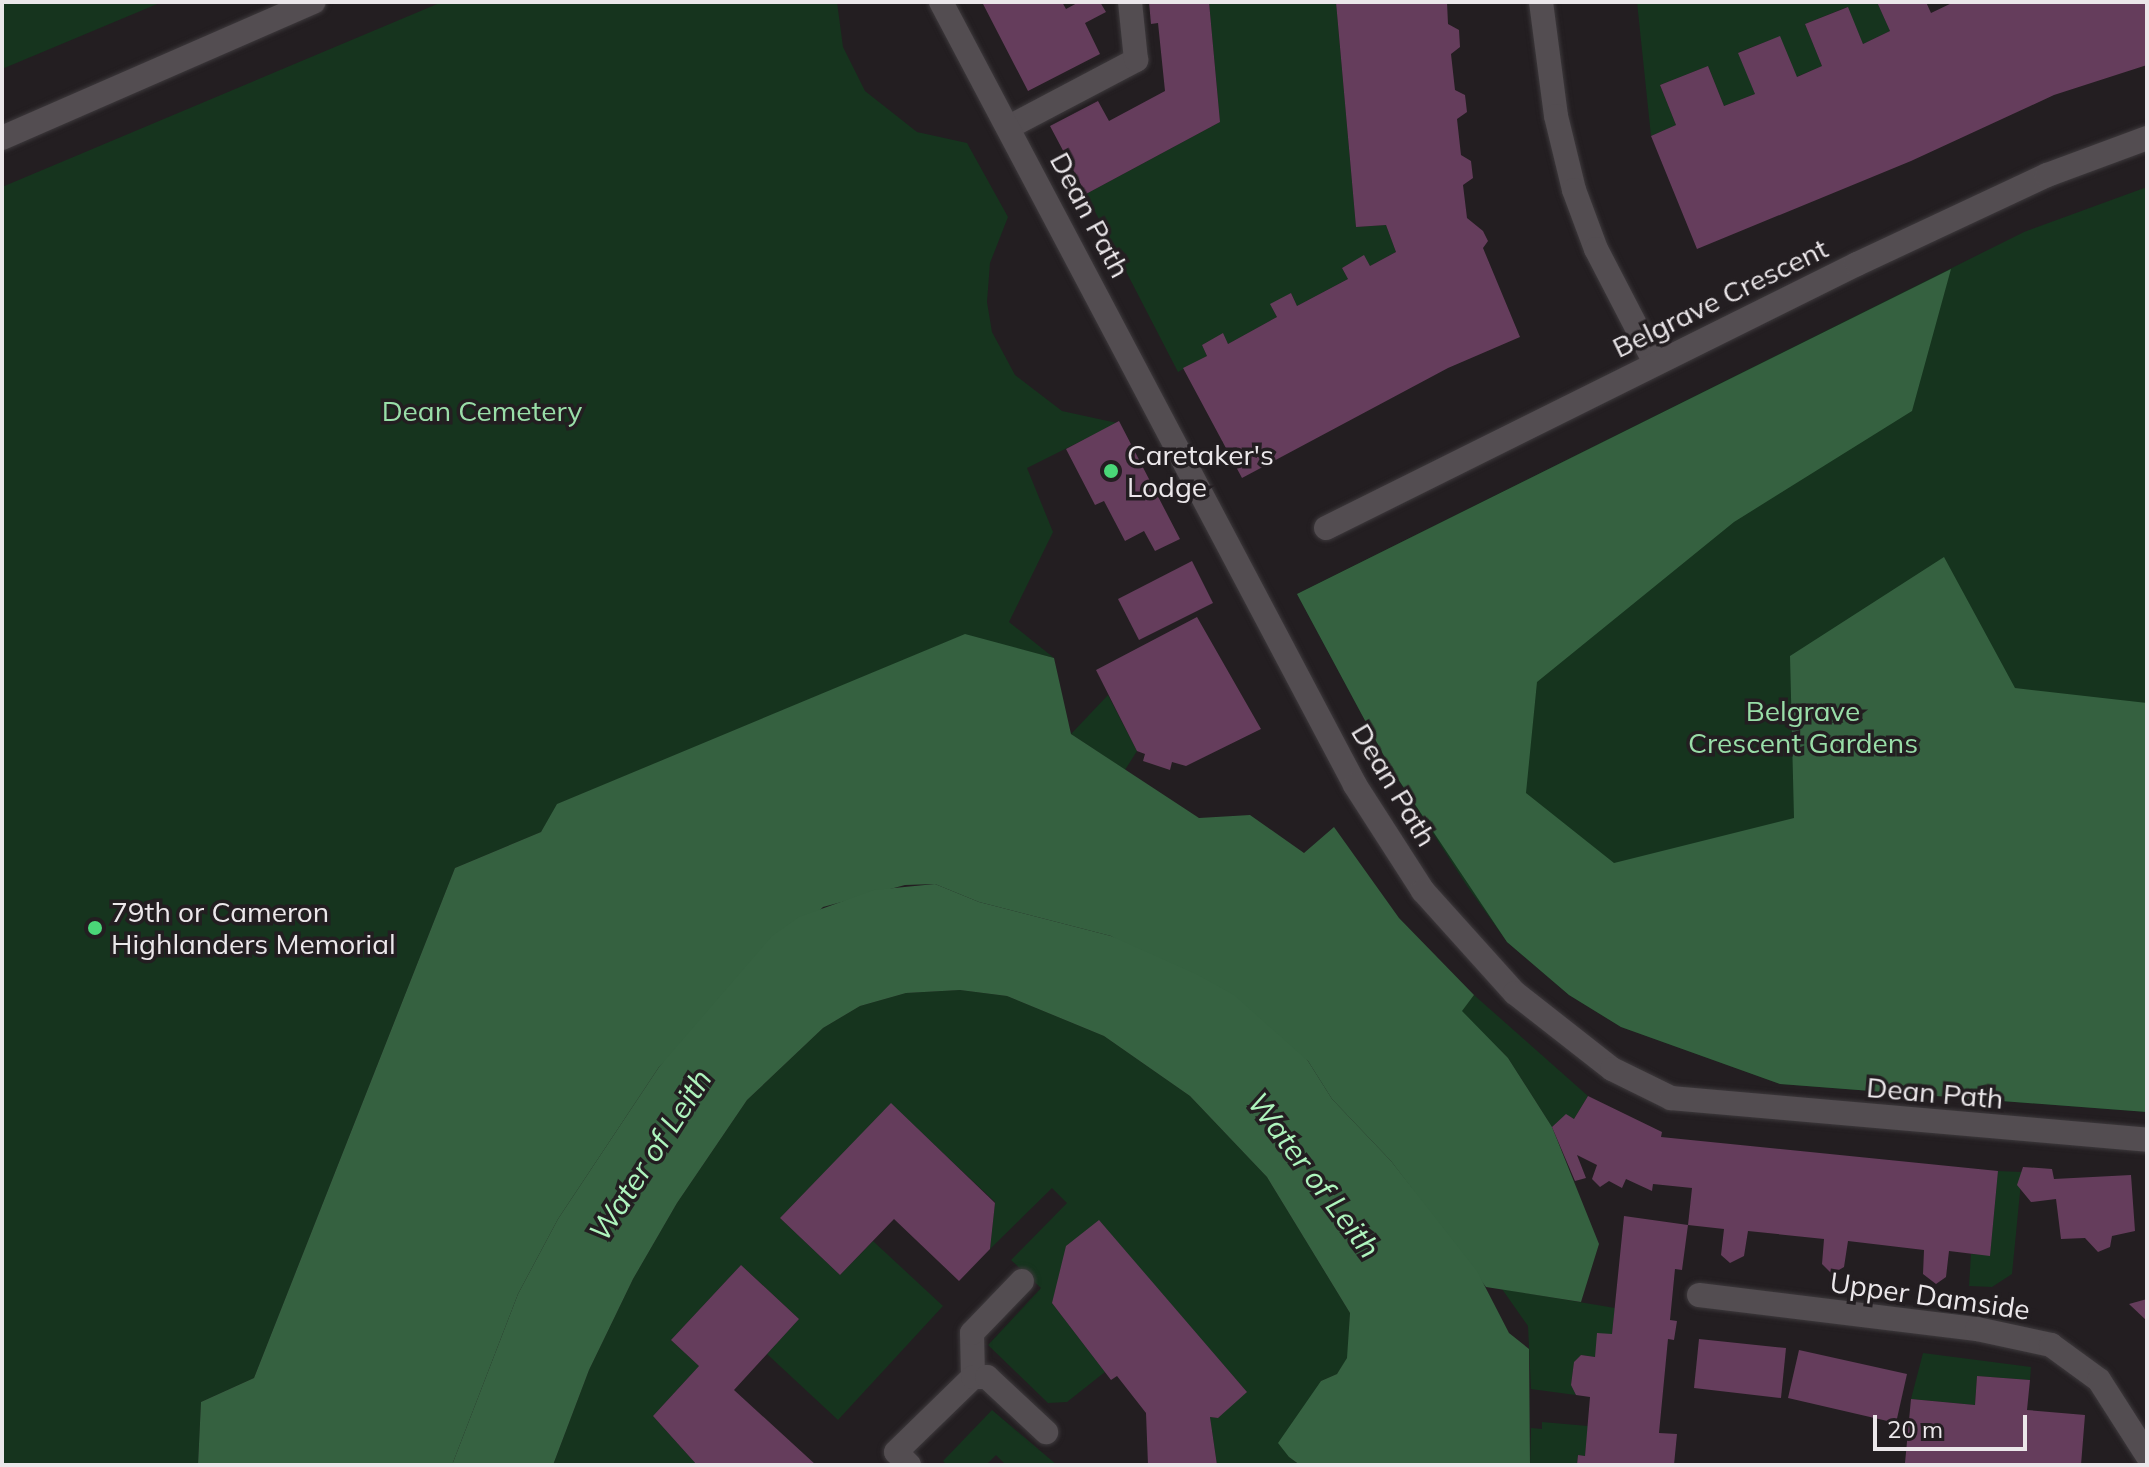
<!DOCTYPE html>
<html>
<head>
<meta charset="utf-8">
<style>
	body { margin:0 }
	#map { position:relative; width:2149px; height:1467px; overflow:hidden; background:#231e21; font-family:Mulish,sans-serif }
	div>[style] { position:absolute }
	.green>* { inset:0; background:#16341e }
	.forest>* { inset:0; background:#356140 }
	.water>* { inset:0; background:#366241 }
	.building>* { inset:0; background:#653d5c }
	.roads { filter:drop-shadow(0 0 2px #3d393c) drop-shadow(0 0 2px #3d393c) }
	.lane>* { height:24px; margin:-12px; padding:0 12px; transform-origin:12px; border-radius:12px; background:#534d51 }
	.street>* { height:24px; margin:-12px; padding:0 12px; transform-origin:12px; border-radius:12px; background:#534d51 }
	.dots>* { width:22px; height:22px; translate:-50% -50%; box-sizing:border-box; border:4px solid #231e21; border-radius:50% }
	span { translate:-50% -50%; white-space:nowrap; text-align:center; line-height:1.15; -webkit-text-stroke:7px #231e21; paint-order:stroke }
	.street-label { font-size:28px; color:#ebe7ea }
	.park-label { font-size:28px; color:#99dea8 }
	.poi-label { font-size:28px; color:#ebe7ea }
	.left { translate:0 -50%; text-align:left }
	.water-label { font-size:30px; color:#aef4bd; font-style:italic }
	.frame { position:absolute; inset:0; border:4px solid #ebe7ea; pointer-events:none }
	.scale { position:absolute; left:1873px; top:1415px; width:154px; height:36px; box-sizing:border-box; border:4px solid #ebe7ea; border-top:0; padding-left:10px; font-size:24px; line-height:28px; white-space:nowrap; color:#ebe7ea; -webkit-text-stroke:6px #231e21; paint-order:stroke }
</style>
</head>
<body>
<div id="map">
	<div class="green">
		<i style="clip-path:polygon(2px 2px,162px 2px,2px 69px)"></i>
		<i style="clip-path:polygon(442px 2px,837px 2px,843px 47px,865px 91px,917px 132px,967px 143px,1008px 217px,990px 263px,987px 302px,992px 332px,1015px 375px,1062px 411px,1117px 423px,1027px 468px,1053px 532px,1009px 622px,1054px 658px,964px 635px,558px 804px,541px 832px,455px 868px,254px 1378px,201px 1402px,198px 1465px,2px 1465px,2px 187px)"></i>
		<i style="clip-path:polygon(1209px 2px,1336px 2px,1356px 227px,1386px 225px,1396px 252px,1370px 266px,1364px 256px,1342px 268px,1348px 279px,1297px 306px,1291px 293px,1271px 305px,1277px 317px,1228px 344px,1222px 334px,1202px 345px,1207px 356px,1178px 372px,1086px 194px,1220px 122px)"></i>
		<i style="clip-path:polygon(1637px 2px,1877px 2px,1890px 31px,1863px 44px,1847px 7px,1805px 24px,1822px 66px,1796px 77px,1779px 37px,1739px 52px,1755px 94px,1724px 106px,1708px 66px,1660px 85px,1676px 125px,1651px 136px)"></i>
		<i style="clip-path:polygon(2147px 187px,2147px 1112px,1780px 1084px,1621px 1027px,1569px 995px,1507px 942px,1467px 886px,1390px 767px,1297px 594px,2024px 232px)"></i>
		<i style="clip-path:polygon(1108px 695px,1137px 751px,1125px 770px,1071px 734px)"></i>
		<i style="clip-path:polygon(960px 990px,1007px 996px,1104px 1036px,1190px 1096px,1267px 1177px,1350px 1313px,1348px 1358px,1337px 1374px,1321px 1381px,1289px 1457px,1300px 1465px,1217px 1465px,1210px 1417px,1218px 1418px,1246px 1391px,1099px 1221px,1052px 1303px,1105px 1372px,1067px 1402px,1048px 1403px,988px 1345px,1041px 1288px,1011px 1260px,1067px 1203px,1052px 1188px,990px 1249px,995px 1202px,891px 1104px,780px 1218px,840px 1275px,873px 1241px,943px 1306px,838px 1420px,767px 1354px,799px 1319px,741px 1265px,671px 1340px,699px 1366px,653px 1416px,697px 1465px,553px 1465px,589px 1370px,633px 1279px,677px 1203px,747px 1100px,823px 1028px,860px 1006px,906px 993px)"></i>
		<i style="clip-path:polygon(1474px 995px,1588px 1096px,1574px 1119px,1566px 1115px,1552px 1127px,1508px 1058px,1461px 1011px)"></i>
		<i style="clip-path:polygon(1998px 1171px,2022px 1172px,2012px 1274px,1992px 1287px,1969px 1286px,1971px 1254px,1990px 1255px)"></i>
		<i style="clip-path:polygon(1502px 1289px,1615px 1308px,1612px 1334px,1595px 1357px,1581px 1355px,1574px 1363px,1571px 1385px,1576px 1395px,1531px 1389px,1528px 1326px)"></i>
		<i style="clip-path:polygon(1923px 1353px,2031px 1367px,2030px 1380px,1977px 1376px,1975px 1405px,1911px 1399px)"></i>
		<i style="clip-path:polygon(992px 1410px,1057px 1465px,1006px 1465px,996px 1455px,986px 1465px,947px 1465px,943px 1461px)"></i>
		<i style="clip-path:polygon(1542px 1422px,1588px 1426px,1585px 1456px,1578px 1455px,1577px 1465px,1530px 1465px,1531px 1428px,1542px 1429px)"></i>
	</div>
	<div class="forest">
		<i style="clip-path:polygon(1951px 269px,1912px 411px,1734px 522px,1537px 682px,1526px 793px,1614px 863px,1794px 818px,1790px 656px,1944px 557px,2015px 688px,2147px 703px,2147px 1112px,1780px 1084px,1621px 1027px,1569px 995px,1507px 942px,1390px 767px,1297px 594px)"></i>
		<i style="clip-path:polygon(965px 634px,1054px 658px,1071px 734px,1199px 818px,1250px 815px,1304px 853px,1334px 827px,1399px 918px,1474px 995px,1462px 1011px,1508px 1058px,1552px 1127px,1599px 1244px,1581px 1302px,1486px 1287px,1391px 1161px,1332px 1099px,1308px 1061px,1111px 936px,979px 902px,935px 884px,905px 885px,823px 907px,659px 1067px,558px 1219px,518px 1294px,452px 1465px,198px 1465px,201px 1402px,254px 1378px,455px 868px,541px 832px,557px 804px)"></i>
	</div>
	<div class="water">
		<i style="clip-path:polygon(935px 884px,979px 902px,1111px 936px,1196px 974px,1234px 995px,1308px 1061px,1332px 1099px,1391px 1161px,1477px 1271px,1509px 1333px,1529px 1349px,1530px 1465px,1300px 1465px,1289px 1457px,1278px 1443px,1321px 1381px,1337px 1374px,1347px 1358px,1350px 1313px,1267px 1177px,1190px 1096px,1104px 1036px,1007px 996px,960px 990px,906px 993px,860px 1006px,823px 1028px,747px 1100px,677px 1203px,633px 1279px,589px 1370px,553px 1465px,452px 1465px,518px 1294px,558px 1219px,659px 1067px,772px 936px,799px 917px,874px 890px)"></i>
	</div>
	<div class="building">
		<i style="clip-path:polygon(982px 2px,1062px 2px,1066px 9px,1079px 2px,1100px 2px,1106px 12px,1085px 23px,1100px 54px,1028px 91px)"></i>
		<i style="clip-path:polygon(1149px 2px,1209px 2px,1220px 122px,1086px 194px,1050px 126px,1098px 101px,1109px 121px,1165px 91px,1158px 23px,1151px 24px)"></i>
		<i style="clip-path:polygon(1336px 2px,1447px 2px,1448px 24px,1459px 30px,1460px 47px,1451px 54px,1455px 90px,1465px 95px,1467px 112px,1457px 119px,1461px 155px,1471px 161px,1473px 178px,1463px 185px,1467px 218px,1483px 231px,1488px 241px,1483px 248px,1520px 337px,1448px 368px,1242px 478px,1183px 368px,1207px 356px,1202px 345px,1223px 333px,1228px 344px,1277px 317px,1270px 304px,1291px 293px,1297px 306px,1348px 279px,1342px 268px,1364px 255px,1370px 266px,1396px 252px,1386px 225px,1356px 227px)"></i>
		<i style="clip-path:polygon(1877px 2px,1926px 2px,1931px 13px,1954px 2px,2147px 2px,2147px 65px,2054px 95px,1911px 161px,1697px 249px,1651px 136px,1676px 125px,1660px 85px,1708px 66px,1724px 106px,1755px 94px,1738px 53px,1780px 36px,1797px 77px,1822px 66px,1805px 24px,1848px 7px,1863px 44px,1890px 31px)"></i>
		<i style="clip-path:polygon(1119px 421px,1180px 539px,1155px 551px,1144px 531px,1125px 541px,1104px 501px,1095px 505px,1066px 449px)"></i>
		<i style="clip-path:polygon(1192px 561px,1213px 603px,1139px 640px,1118px 599px)"></i>
		<i style="clip-path:polygon(1197px 617px,1261px 729px,1186px 766px,1172px 762px,1170px 770px,1143px 761px,1145px 754px,1137px 751px,1096px 670px)"></i>
		<i style="clip-path:polygon(1588px 1096px,1662px 1132px,1661px 1137px,1998px 1171px,1990px 1256px,1949px 1251px,1946px 1277px,1936px 1284px,1923px 1274px,1924px 1250px,1848px 1241px,1844px 1267px,1832px 1274px,1822px 1264px,1824px 1239px,1748px 1231px,1744px 1256px,1730px 1263px,1721px 1255px,1724px 1229px,1688px 1225px,1692px 1188px,1653px 1184px,1652px 1191px,1626px 1179px,1622px 1188px,1609px 1181px,1600px 1187px,1592px 1179px,1597px 1165px,1577px 1155px,1586px 1178px,1575px 1181px,1552px 1127px,1566px 1114px,1574px 1119px)"></i>
		<i style="clip-path:polygon(891px 1103px,995px 1203px,990px 1249px,959px 1281px,894px 1219px,840px 1275px,780px 1218px)"></i>
		<i style="clip-path:polygon(2023px 1167px,2052px 1169px,2054px 1179px,2131px 1175px,2135px 1231px,2112px 1236px,2110px 1247px,2098px 1252px,2085px 1238px,2061px 1239px,2056px 1199px,2031px 1202px,2017px 1185px)"></i>
		<i style="clip-path:polygon(1624px 1216px,1688px 1225px,1682px 1270px,1675px 1269px,1670px 1320px,1677px 1321px,1674px 1340px,1668px 1339px,1659px 1433px,1677px 1434px,1674px 1465px,1577px 1465px,1578px 1455px,1585px 1456px,1590px 1397px,1576px 1395px,1571px 1385px,1574px 1362px,1581px 1355px,1595px 1357px,1597px 1333px,1612px 1334px)"></i>
		<i style="clip-path:polygon(1099px 1220px,1247px 1392px,1218px 1418px,1210px 1417px,1217px 1465px,1148px 1465px,1146px 1413px,1117px 1376px,1111px 1380px,1052px 1303px,1066px 1246px)"></i>
		<i style="clip-path:polygon(741px 1265px,799px 1319px,734px 1390px,816px 1465px,697px 1465px,653px 1416px,699px 1366px,671px 1340px)"></i>
		<i style="clip-path:polygon(2147px 1299px,2147px 1321px,2129px 1304px)"></i>
		<i style="clip-path:polygon(1699px 1339px,1786px 1348px,1781px 1398px,1694px 1388px)"></i>
		<i style="clip-path:polygon(1799px 1350px,1907px 1374px,1896px 1423px,1788px 1398px)"></i>
		<i style="clip-path:polygon(1977px 1376px,2030px 1380px,2027px 1410px,2085px 1415px,2081px 1465px,1905px 1463px,1911px 1399px,1975px 1405px)"></i>
	</div>
	<div class="roads">
		<div class="lane">
			<i style="left:1009px;top:127px;width:144px;rotate:-27.8deg"></i>
			<i style="left:1136px;top:60px;width:58px;rotate:-95.9deg"></i>
			<i style="left:1699px;top:1295px;width:280px;rotate:7deg"></i>
			<i style="left:1977px;top:1329px;width:76px;rotate:12.2deg"></i>
			<i style="left:2051px;top:1345px;width:59px;rotate:36.1deg"></i>
			<i style="left:2099px;top:1380px;width:89px;rotate:57.4deg"></i>
			<i style="left:973px;top:1377px;width:44px;rotate:-91.3deg"></i>
			<i style="left:972px;top:1333px;width:72px;rotate:-46.1deg"></i>
		</div>
		<div class="street">
			<i style="left:941px;top:2px;width:886px;rotate:62.13deg"></i>
			<i style="left:1355px;top:785px;width:126px;rotate:57.3deg"></i>
			<i style="left:1423px;top:891px;width:137px;rotate:48deg"></i>
			<i style="left:1515px;top:993px;width:123px;rotate:38.1deg"></i>
			<i style="left:1612px;top:1069px;width:66px;rotate:26.2deg"></i>
			<i style="left:1671px;top:1098px;width:478px;rotate:5deg"></i>
			<i style="left:1541px;top:2px;width:115px;rotate:82.5deg"></i>
			<i style="left:1556px;top:116px;width:76px;rotate:76.3deg"></i>
			<i style="left:1574px;top:190px;width:63px;rotate:69.6deg"></i>
			<i style="left:1596px;top:249px;width:126px;rotate:62.6deg"></i>
			<i style="left:2px;top:138px;width:340px;rotate:-23.6deg"></i>
			<i style="left:1326px;top:528px;width:593px;rotate:-26.44deg"></i>
			<i style="left:1857px;top:264px;width:210px;rotate:-25.1deg"></i>
			<i style="left:2047px;top:175px;width:107px;rotate:-20.3deg"></i>
			<i style="left:909px;top:1465px;width:18px;rotate:-135deg"></i>
			<i style="left:896px;top:1452px;width:107px;rotate:-44.2deg"></i>
			<i style="left:973px;top:1377px;width:14px"></i>
			<i style="left:987px;top:1377px;width:81px;rotate:43deg"></i>
		</div>
	</div>
	<div class="dots">
		<i style="left:1111px;top:471px;background:#4ad778"></i>
		<i style="left:95px;top:928px;background:#4ad778"></i>
	</div>
	<div class="street-label">
		<span style="left:1090px;top:215px;rotate:62deg">Dean Path</span>
		<span style="left:1720px;top:298px;rotate:-26deg">Belgrave Crescent</span>
		<span style="left:1394px;top:785px;rotate:59deg">Dean Path</span>
		<span style="left:1935px;top:1093px;rotate:5deg">Dean Path</span>
		<span style="left:1930px;top:1296px;rotate:8deg">Upper Damside</span>
	</div>
	<div class="park-label">
		<span style="left:482px;top:411px">Dean Cemetery</span>
		<span style="left:1803px;top:727px">Belgrave<br>Crescent Gardens</span>
	</div>
	<div class="poi-label">
		<span class="left" style="left:1127px;top:471px">Caretaker's<br>Lodge</span>
		<span class="left" style="left:111px;top:928px">79th or Cameron<br>Highlanders Memorial</span>
	</div>
	<div class="water-label">
		<span style="left:650px;top:1155px;rotate:-57deg">Water of Leith</span>
		<span style="left:1314px;top:1175px;rotate:53deg">Water of Leith</span>
	</div>
	<div class="frame"></div>
	<div class="scale">20 m</div>
</div>
</body>
</html>
